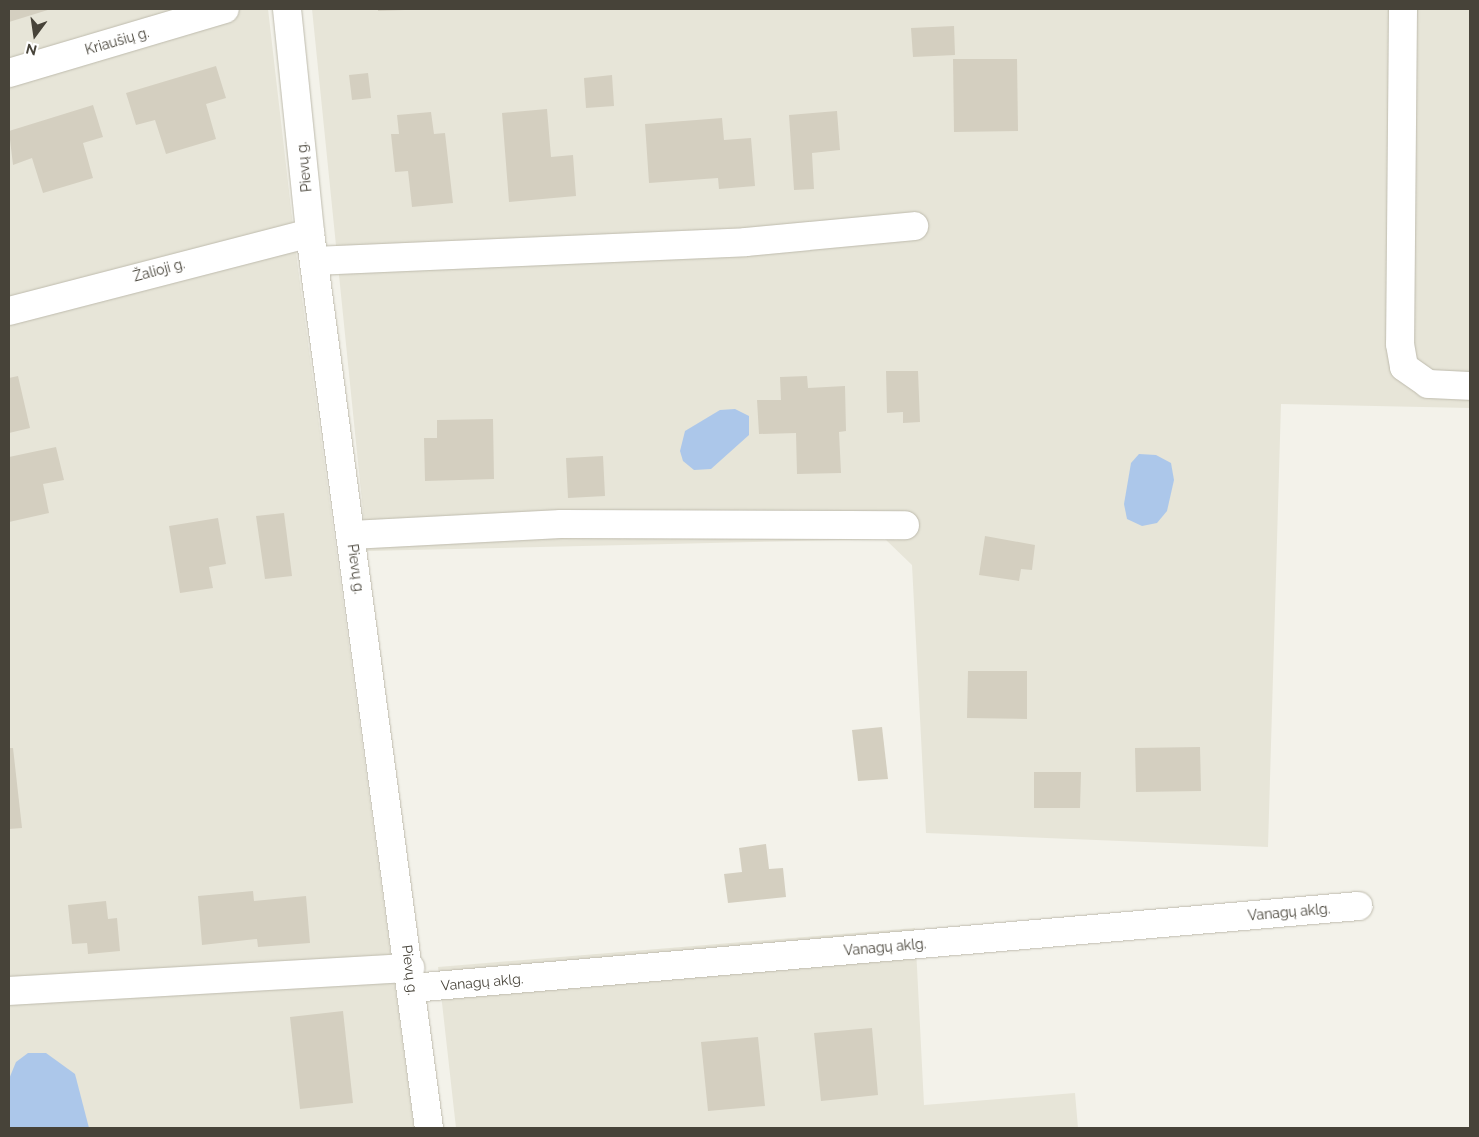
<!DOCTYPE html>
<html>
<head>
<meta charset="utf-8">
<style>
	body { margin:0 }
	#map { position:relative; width:1479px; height:1137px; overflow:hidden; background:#f3f2ea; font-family:Raleway,sans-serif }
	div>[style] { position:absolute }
	.residential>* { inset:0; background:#e7e5d8 }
	.water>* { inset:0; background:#acc7ea }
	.building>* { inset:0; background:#d4cfc0 }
	.roads { filter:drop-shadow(0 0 1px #bebbad) drop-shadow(0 0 1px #bebbad) }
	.street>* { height:28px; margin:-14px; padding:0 14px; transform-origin:14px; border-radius:14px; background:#fff }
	span { translate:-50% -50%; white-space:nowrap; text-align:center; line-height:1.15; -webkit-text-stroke:4px #fff; paint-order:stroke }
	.street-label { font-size:14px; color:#474339 }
	.frame { position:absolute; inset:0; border:10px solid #474339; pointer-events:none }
	.north { position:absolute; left:10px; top:10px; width:50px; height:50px; -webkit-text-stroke:4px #fff; paint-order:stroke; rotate:194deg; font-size:14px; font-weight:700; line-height:20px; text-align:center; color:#474339 }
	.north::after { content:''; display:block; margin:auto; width:18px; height:22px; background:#474339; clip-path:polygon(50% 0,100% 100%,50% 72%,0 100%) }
</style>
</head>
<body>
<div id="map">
	<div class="residential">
		<i style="clip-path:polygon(9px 9px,268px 9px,297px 260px,414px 1128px,9px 1128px)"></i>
		<i style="clip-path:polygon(312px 9px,1470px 9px,1470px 408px,1281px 404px,1268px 847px,926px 833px,912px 565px,885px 539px,367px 551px)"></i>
		<i style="clip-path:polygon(915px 928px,924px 1105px,1075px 1093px,1078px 1128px,456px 1128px,438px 967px)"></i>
	</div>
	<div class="water">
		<i style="clip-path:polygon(735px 409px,749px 416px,749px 435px,711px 469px,694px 470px,683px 461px,680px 451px,685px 431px,720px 410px)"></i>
		<i style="clip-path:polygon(1139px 454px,1156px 455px,1171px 463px,1174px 480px,1167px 511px,1157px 523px,1142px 526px,1127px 519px,1124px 504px,1131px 463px)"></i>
		<i style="clip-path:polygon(28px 1053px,46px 1053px,75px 1074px,89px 1128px,9px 1128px,9px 1079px,16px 1062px)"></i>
	</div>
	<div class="building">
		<i style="clip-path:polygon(9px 9px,51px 9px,9px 22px)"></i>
		<i style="clip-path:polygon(378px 9px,405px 9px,405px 10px,378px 11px)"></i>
		<i style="clip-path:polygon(954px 26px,955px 55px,913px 57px,911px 28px)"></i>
		<i style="clip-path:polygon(953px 59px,1017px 59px,1018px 131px,954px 132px)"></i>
		<i style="clip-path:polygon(216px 66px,226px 98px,206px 104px,216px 139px,166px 154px,155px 120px,136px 125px,126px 93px)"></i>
		<i style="clip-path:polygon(368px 73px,371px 98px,352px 100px,349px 75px)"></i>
		<i style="clip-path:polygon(612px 75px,614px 106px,586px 108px,584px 78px)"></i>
		<i style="clip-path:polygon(93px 105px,103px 137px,83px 143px,93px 178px,43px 193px,32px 158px,13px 165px,9px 131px)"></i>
		<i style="clip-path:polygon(547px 109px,551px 157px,573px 155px,576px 196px,509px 202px,502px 113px)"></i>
		<i style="clip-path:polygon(837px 111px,840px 150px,812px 153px,814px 189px,794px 190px,789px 115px)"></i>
		<i style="clip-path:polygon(431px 112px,434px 134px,445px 133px,453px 203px,412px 207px,408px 171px,395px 172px,391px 134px,399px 134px,397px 115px)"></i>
		<i style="clip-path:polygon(722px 118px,724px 140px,751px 138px,755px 186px,719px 189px,718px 178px,649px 183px,645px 124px)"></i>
		<i style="clip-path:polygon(886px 371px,918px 371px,920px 422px,903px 423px,903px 412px,887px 413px)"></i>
		<i style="clip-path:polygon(18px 376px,30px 428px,9px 433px,9px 378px)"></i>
		<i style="clip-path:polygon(807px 376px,808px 388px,845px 386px,846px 431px,839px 432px,841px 473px,797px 474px,796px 433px,759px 434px,757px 400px,781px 400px,780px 377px)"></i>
		<i style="clip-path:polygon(493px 419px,494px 479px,425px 481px,424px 438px,437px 438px,437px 420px)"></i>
		<i style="clip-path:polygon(56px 447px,64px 480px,43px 484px,49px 513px,9px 522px,9px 457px)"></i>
		<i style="clip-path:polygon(603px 456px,605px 496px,568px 498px,566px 458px)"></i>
		<i style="clip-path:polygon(284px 513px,292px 576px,265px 579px,256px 516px)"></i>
		<i style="clip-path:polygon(218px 518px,226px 564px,209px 567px,213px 588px,180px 593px,169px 526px)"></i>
		<i style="clip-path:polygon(985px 536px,1035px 545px,1032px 570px,1021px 569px,1019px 581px,979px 575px)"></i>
		<i style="clip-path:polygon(968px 671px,1027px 671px,1027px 719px,967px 718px)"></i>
		<i style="clip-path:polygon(882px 727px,888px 779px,858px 781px,852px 730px)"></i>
		<i style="clip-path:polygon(1200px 747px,1201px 791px,1136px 792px,1135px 748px)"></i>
		<i style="clip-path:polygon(9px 748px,13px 748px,22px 828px,9px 829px)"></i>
		<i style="clip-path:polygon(1034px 772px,1081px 772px,1080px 808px,1034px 808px)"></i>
		<i style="clip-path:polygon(766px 844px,769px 869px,783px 868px,786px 897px,728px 903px,724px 874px,742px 872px,739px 848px)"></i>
		<i style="clip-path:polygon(253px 891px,254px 901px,306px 896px,310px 943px,258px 947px,257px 939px,202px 945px,198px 896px)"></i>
		<i style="clip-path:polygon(106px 901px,108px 919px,117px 918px,120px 951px,88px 954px,87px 943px,72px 944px,68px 905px)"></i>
		<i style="clip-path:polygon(343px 1011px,353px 1103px,300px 1109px,290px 1017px)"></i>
		<i style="clip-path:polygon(872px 1028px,878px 1095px,821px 1101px,814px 1033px)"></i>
		<i style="clip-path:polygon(758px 1037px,765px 1106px,708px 1111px,701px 1042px)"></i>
	</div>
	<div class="roads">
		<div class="street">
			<i style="left:287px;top:9px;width:225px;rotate:84.1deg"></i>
			<i style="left:310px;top:233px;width:903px;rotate:82.43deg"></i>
			<i style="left:1403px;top:9px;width:335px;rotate:90.5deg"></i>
			<i style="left:1400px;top:344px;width:23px;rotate:80deg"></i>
			<i style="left:1404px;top:367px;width:29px;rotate:35deg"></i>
			<i style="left:1428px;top:384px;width:42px;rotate:2.7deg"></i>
			<i style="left:9px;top:73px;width:225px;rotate:-16.5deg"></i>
			<i style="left:314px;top:261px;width:432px;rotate:-2.5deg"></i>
			<i style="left:746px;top:242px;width:169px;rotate:-5.4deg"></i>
			<i style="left:9px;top:311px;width:311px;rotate:-14.5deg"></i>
			<i style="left:351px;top:535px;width:210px;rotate:-3deg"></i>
			<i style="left:561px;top:524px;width:344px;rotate:0.2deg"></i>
			<i style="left:412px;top:988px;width:950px;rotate:-4.95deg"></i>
			<i style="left:9px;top:991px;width:402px;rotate:-3.3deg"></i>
		</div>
	</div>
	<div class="street-label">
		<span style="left:117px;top:41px;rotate:-16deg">Kriaušių g.</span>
		<span style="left:304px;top:167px;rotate:-96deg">Pievų g.</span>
		<span style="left:159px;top:270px;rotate:-15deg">Žalioji g.</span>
		<span style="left:356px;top:569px;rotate:82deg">Pievų g.</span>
		<span style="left:1289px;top:912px;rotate:-5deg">Vanagų aklg.</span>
		<span style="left:885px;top:947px;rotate:-5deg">Vanagų aklg.</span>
		<span style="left:410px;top:970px;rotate:83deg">Pievų g.</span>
		<span style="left:482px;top:982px;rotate:-5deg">Vanagų aklg.</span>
	</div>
	<div class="frame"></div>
	<div class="north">N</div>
</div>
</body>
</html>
